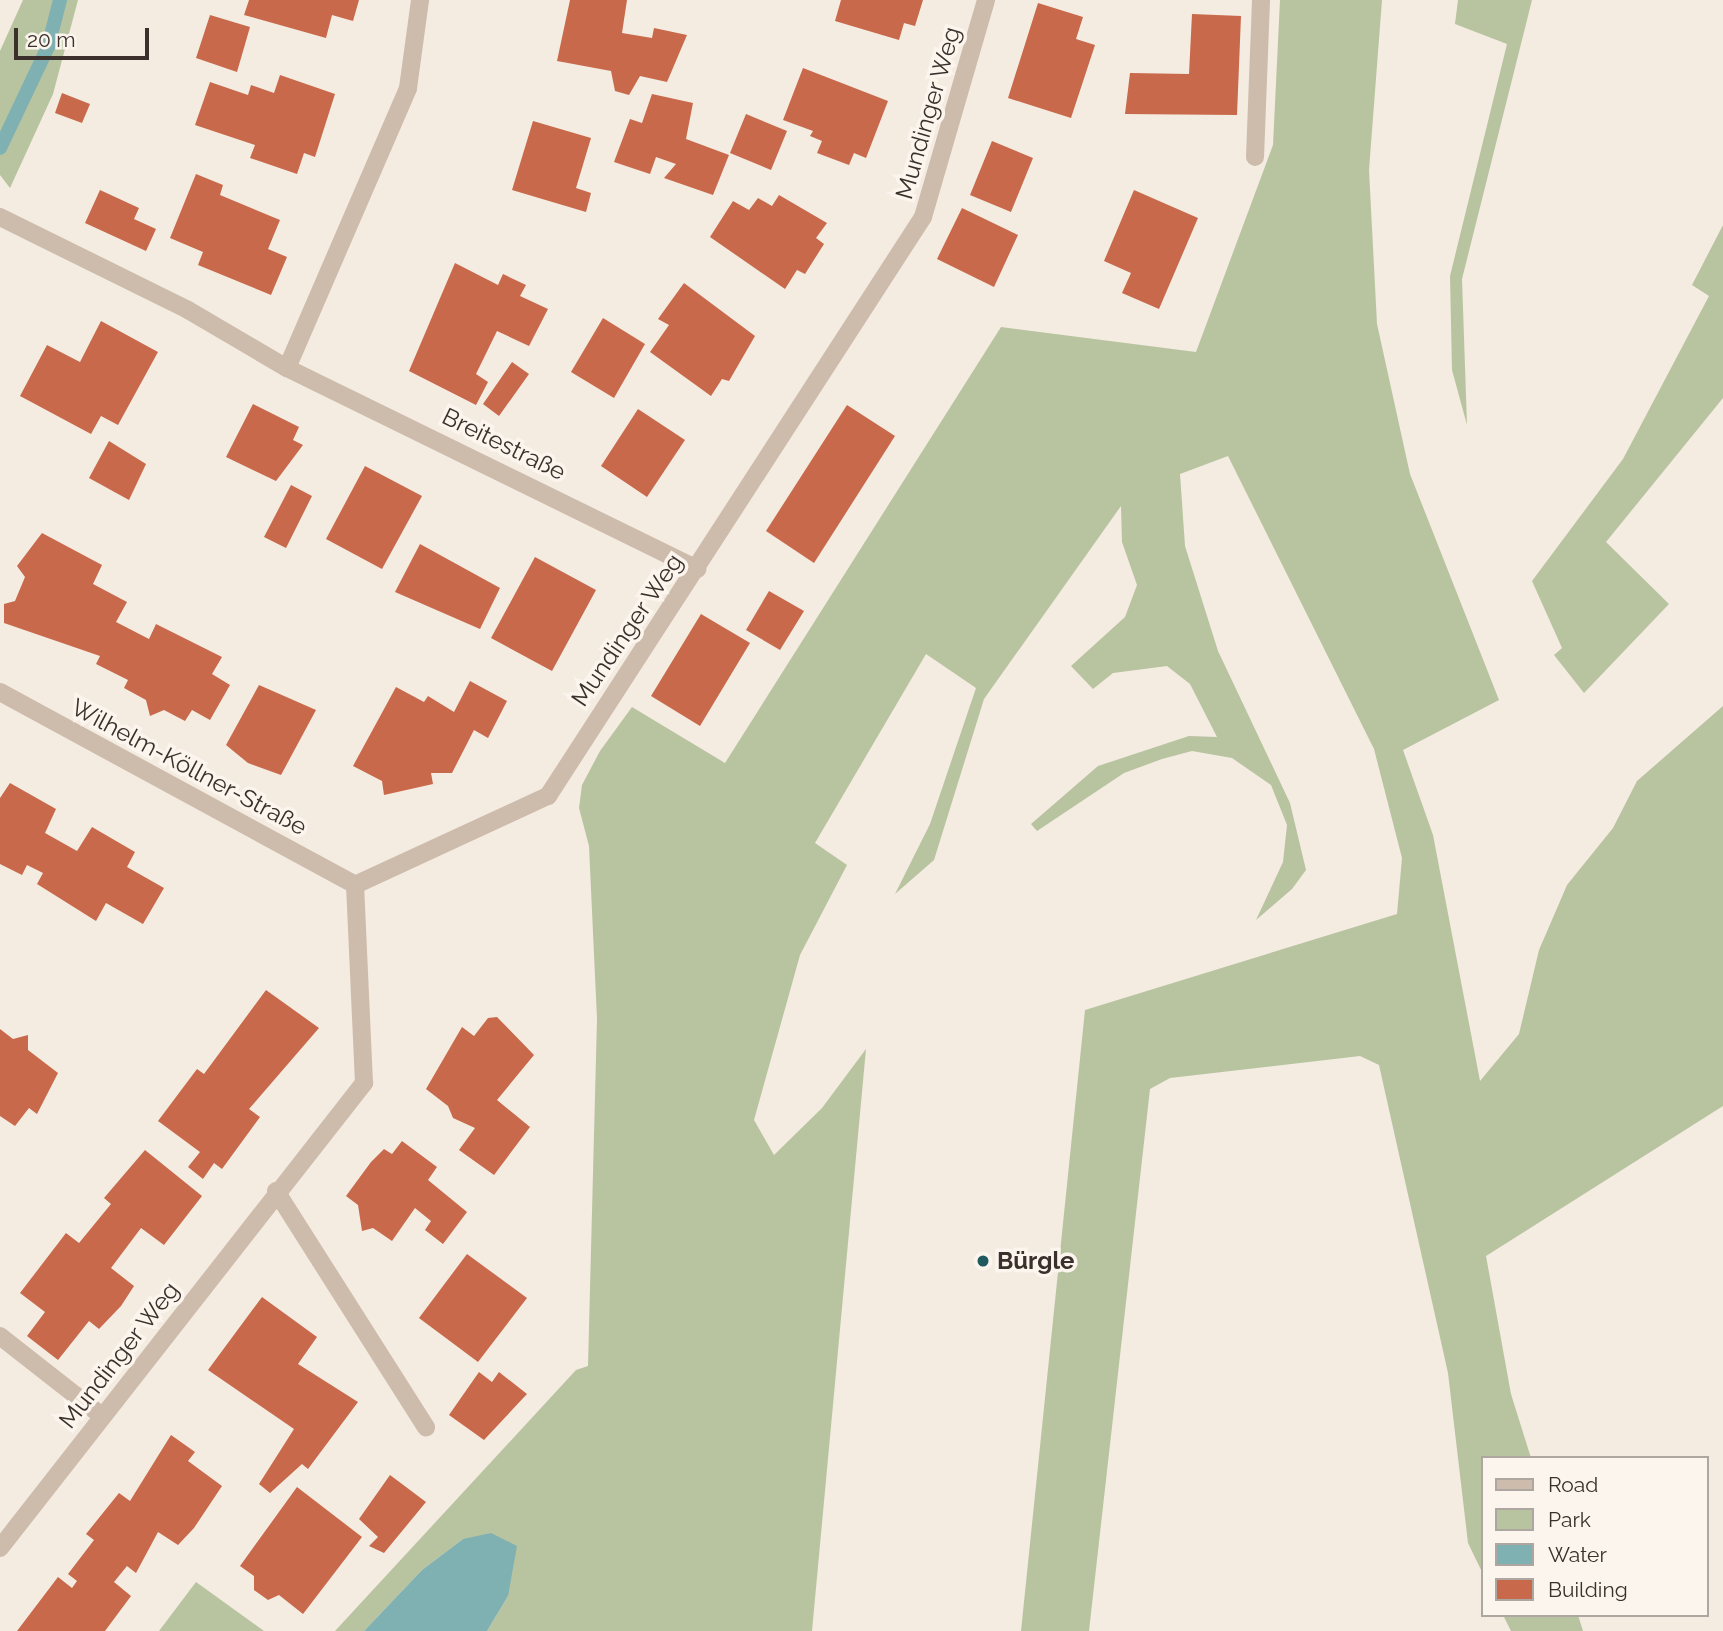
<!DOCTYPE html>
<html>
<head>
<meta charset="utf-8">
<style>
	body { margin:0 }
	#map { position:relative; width:1723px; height:1631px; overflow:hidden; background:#f4ebe1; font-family:Raleway,sans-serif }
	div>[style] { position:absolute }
	.green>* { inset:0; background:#b8c4a0 }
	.water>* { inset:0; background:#7fb0b2 }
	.stream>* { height:14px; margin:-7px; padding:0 7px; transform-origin:7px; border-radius:7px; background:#7fb0b2 }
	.building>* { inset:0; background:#c8694b }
	.street>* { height:18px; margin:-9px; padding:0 9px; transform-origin:9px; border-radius:9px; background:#cdbbac }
	.dots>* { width:19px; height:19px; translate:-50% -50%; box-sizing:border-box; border:4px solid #fbf5ee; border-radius:50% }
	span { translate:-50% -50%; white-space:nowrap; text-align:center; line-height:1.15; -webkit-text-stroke:7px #fbf5ee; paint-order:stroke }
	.street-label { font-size:24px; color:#3b302b }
	.poi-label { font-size:24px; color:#3b302b; font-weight:700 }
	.left { translate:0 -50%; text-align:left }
	.legend { position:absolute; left:1481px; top:1456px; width:228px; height:161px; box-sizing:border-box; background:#fbf5ee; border:2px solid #aea6a0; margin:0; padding:9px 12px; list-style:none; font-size:21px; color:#3b302b }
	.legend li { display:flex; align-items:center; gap:14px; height:35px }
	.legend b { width:35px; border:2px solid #aea6a0 }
	.scale { position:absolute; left:14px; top:28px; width:135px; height:32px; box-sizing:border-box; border:4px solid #3b302b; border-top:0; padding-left:9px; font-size:21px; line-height:24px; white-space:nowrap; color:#3b302b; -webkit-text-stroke:5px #fbf5ee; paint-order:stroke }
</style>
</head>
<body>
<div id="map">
	<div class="green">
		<i style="clip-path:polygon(23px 0,78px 0,53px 94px,10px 188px,0 175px,0 51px)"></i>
		<i style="clip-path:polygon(1280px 0,1382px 0,1369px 170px,1377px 324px,1410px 474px,1499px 700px,1403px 750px,1433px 835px,1480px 1081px,1519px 1034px,1539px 950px,1567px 885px,1613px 828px,1637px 781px,1723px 706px,1723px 1106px,1486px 1256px,1511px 1394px,1531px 1458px,1483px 1458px,1483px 1574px,1468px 1543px,1448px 1373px,1379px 1065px,1360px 1056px,1170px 1078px,1150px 1089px,1089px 1631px,1021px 1631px,1085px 1010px,1397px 914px,1402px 858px,1374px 749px,1228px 456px,1180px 474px,1185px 546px,1218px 651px,1290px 803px,1306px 870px,1292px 889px,1256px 920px,1283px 862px,1287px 825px,1271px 785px,1232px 758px,1192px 751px,1162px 759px,1124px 773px,1037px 831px,1031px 824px,1098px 766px,1189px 736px,1217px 737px,1190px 684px,1167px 666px,1113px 673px,1093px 689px,1071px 666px,1125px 617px,1137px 585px,1122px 542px,1121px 506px,984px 699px,934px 860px,895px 894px,930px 824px,976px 688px,926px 654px,815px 843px,847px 865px,800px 955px,754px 1120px,774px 1155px,822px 1108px,866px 1049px,812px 1631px,487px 1631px,508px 1596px,463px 1539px,422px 1570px,364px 1631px,335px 1631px,576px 1370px,588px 1366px,597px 1019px,589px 846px,579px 808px,582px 785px,600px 751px,632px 707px,725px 763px,1001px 327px,1196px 352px,1273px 145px)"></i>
		<i style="clip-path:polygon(1458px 0,1532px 0,1462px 279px,1467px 425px,1452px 370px,1450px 276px,1507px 44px,1455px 24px)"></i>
		<i style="clip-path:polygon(1723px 225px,1723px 398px,1606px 542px,1669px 604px,1584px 693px,1554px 655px,1562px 648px,1532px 581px,1623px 459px,1709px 296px,1692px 285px)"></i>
		<i style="clip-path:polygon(196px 1582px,264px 1631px,159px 1631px)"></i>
		<i style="clip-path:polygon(1503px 1615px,1578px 1615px,1583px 1631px,1511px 1631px)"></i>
	</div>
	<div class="water">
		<i style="clip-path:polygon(491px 1533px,517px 1546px,508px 1596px,487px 1631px,364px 1631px,422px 1570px,463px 1539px)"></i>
	</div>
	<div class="stream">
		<i style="left:0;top:148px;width:112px;rotate:-64.6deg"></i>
		<i style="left:48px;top:47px;width:49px;rotate:-75.7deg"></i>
	</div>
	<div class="building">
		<i style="clip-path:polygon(249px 0,359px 0,353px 21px,332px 15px,326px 38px,244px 15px)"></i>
		<i style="clip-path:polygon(570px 0,627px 0,622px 33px,652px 38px,654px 28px,687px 35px,667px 82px,640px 76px,629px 95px,615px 91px,611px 71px,557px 61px)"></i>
		<i style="clip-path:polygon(841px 0,923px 0,915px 26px,904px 23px,899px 40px,835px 21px)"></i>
		<i style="clip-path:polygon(1038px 3px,1083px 17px,1076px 39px,1095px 45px,1071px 118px,1008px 98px)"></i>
		<i style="clip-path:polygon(1192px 14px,1241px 16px,1237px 115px,1125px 114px,1130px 73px,1189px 74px)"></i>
		<i style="clip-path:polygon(210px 15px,250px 27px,237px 72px,196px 58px)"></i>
		<i style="clip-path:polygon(803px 68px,888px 101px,866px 158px,854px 153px,849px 165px,817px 153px,822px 141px,810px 136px,813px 131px,783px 120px)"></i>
		<i style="clip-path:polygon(280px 75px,335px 94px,315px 157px,304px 153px,297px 174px,250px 158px,255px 145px,195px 125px,210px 82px,248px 95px,251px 85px,274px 93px)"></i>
		<i style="clip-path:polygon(62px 93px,90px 104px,82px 123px,55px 113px)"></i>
		<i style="clip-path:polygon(652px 94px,693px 103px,686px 139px,729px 155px,713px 195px,664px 178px,676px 164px,656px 157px,650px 174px,614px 162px,630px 119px,642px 123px)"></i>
		<i style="clip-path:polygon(746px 114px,787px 131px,771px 170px,730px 153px)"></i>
		<i style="clip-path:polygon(533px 121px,591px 138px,576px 188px,591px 193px,586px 212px,512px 190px)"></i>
		<i style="clip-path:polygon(992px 141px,1033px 158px,1011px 212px,970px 195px)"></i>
		<i style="clip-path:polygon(196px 174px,223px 185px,220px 195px,280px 220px,268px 249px,287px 257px,271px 295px,198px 265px,203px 252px,170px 238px)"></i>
		<i style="clip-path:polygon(100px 190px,139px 208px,134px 219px,156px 229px,146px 251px,85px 223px)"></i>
		<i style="clip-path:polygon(1134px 190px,1198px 218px,1159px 309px,1122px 293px,1131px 273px,1104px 261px)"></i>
		<i style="clip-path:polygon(779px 195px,827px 223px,816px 238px,824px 244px,805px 274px,797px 270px,785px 289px,710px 237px,733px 201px,749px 210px,758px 198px,772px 206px)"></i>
		<i style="clip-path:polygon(962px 208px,1018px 235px,994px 287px,937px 259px)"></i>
		<i style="clip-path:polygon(455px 263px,498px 285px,503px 274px,526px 285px,520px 296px,548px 309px,529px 346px,497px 331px,476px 374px,488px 382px,476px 405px,409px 371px)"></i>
		<i style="clip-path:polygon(684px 283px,755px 336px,729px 381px,722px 379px,711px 396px,650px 352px,669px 325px,658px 319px)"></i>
		<i style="clip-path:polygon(603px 318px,645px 344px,614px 398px,571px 372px)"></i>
		<i style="clip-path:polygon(101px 321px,158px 352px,118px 425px,101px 416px,91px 434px,20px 396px,47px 345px,80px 362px)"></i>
		<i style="clip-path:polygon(512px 362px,529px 374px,499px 416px,483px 404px)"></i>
		<i style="clip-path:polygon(253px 404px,299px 427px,293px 440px,303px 445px,276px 481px,226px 457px)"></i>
		<i style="clip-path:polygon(847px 405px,895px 436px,814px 563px,766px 531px)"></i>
		<i style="clip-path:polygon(638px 409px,685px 440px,647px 497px,601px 466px)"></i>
		<i style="clip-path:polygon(109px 441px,146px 464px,129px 500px,89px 478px)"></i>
		<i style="clip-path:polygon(365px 466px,422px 496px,382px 569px,326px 539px)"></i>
		<i style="clip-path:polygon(291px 485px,312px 496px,286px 548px,264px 537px)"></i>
		<i style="clip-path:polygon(42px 533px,102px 565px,93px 584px,127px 602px,116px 622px,149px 639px,156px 624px,222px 657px,212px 674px,230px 685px,210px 720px,192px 710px,185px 721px,164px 710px,150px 716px,146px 700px,124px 688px,128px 680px,96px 664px,100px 656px,4px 623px,4px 604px,15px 601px,25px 577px,17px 566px)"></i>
		<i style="clip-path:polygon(420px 544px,500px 588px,480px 629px,395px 592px)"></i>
		<i style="clip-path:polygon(535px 557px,596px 590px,552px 671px,491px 638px)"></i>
		<i style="clip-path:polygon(769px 591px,804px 611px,780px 650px,746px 630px)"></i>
		<i style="clip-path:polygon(701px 614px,750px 643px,700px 726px,651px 696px)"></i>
		<i style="clip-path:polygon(470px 681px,507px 701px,488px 738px,474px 730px,452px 773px,431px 773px,433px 784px,384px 795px,382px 781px,353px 766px,396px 687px,424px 702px,428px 696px,454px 712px)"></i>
		<i style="clip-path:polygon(259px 685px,316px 710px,281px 775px,248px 763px,226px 745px)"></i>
		<i style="clip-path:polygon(10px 783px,56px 809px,45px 833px,77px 851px,92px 827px,135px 852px,127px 867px,164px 888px,143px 924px,106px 903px,96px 921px,37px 884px,43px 873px,27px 865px,22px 875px,0 864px,0 798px)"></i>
		<i style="clip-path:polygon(266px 990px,319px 1028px,249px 1109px,260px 1117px,222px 1169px,214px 1163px,203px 1179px,188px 1167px,200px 1152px,158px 1121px,197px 1069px,204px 1074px)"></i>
		<i style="clip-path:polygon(497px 1017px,534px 1055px,497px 1100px,530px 1127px,494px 1175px,459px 1150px,475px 1128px,453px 1118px,448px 1106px,426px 1089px,462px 1027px,474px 1036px,488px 1018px)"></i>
		<i style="clip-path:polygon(0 1029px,13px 1039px,28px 1035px,28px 1050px,58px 1073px,37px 1114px,29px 1108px,15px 1126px,0 1116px)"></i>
		<i style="clip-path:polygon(402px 1141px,437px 1167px,428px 1180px,467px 1212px,443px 1244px,425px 1230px,431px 1221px,415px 1208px,392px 1241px,373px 1228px,362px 1231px,358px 1205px,346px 1196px,371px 1162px,384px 1149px,392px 1154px)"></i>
		<i style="clip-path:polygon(145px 1150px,202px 1196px,164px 1245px,141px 1228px,111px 1268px,134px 1286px,121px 1306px,99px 1329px,89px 1321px,58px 1360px,27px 1336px,45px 1312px,20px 1293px,66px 1233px,79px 1243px,111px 1204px,104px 1198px)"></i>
		<i style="clip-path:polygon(467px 1254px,527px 1298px,478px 1362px,419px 1318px)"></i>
		<i style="clip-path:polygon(262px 1297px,317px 1337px,298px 1364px,358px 1402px,308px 1469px,302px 1464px,270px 1493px,259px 1484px,294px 1429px,208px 1370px)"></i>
		<i style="clip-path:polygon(479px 1372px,492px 1382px,499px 1372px,527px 1394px,484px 1440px,449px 1415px)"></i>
		<i style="clip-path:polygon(171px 1435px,195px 1452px,188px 1461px,222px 1486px,194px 1528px,178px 1545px,158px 1532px,136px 1573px,127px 1566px,114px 1582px,131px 1596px,105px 1631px,17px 1631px,58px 1577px,72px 1588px,77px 1581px,68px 1574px,94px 1540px,86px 1534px,119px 1493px,130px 1501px)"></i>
		<i style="clip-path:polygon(390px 1475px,426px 1502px,384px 1553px,369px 1546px,378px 1537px,359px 1519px)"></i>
		<i style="clip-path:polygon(297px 1487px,362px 1537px,303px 1614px,279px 1595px,268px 1600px,254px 1590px,254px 1576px,240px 1566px)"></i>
	</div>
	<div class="street">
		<i style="left:1255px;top:157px;width:157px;rotate:-87.8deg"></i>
		<i style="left:0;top:217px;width:210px;rotate:26.3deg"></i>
		<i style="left:188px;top:310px;width:115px;rotate:30.4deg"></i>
		<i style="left:287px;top:368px;width:457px;rotate:26.1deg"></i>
		<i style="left:287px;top:368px;width:305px;rotate:-66.6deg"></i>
		<i style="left:408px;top:88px;width:89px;rotate:-82.2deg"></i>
		<i style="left:0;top:692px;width:404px;rotate:28.5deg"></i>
		<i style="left:276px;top:1191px;width:280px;rotate:57.6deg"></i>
		<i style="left:0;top:1336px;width:130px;rotate:38.1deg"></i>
		<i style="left:0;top:1548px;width:591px;rotate:-51.95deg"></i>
		<i style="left:364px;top:1083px;width:198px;rotate:-92.6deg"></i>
		<i style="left:355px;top:885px;width:213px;rotate:-24.8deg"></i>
		<i style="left:548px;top:796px;width:690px;rotate:-57.07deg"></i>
		<i style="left:923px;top:217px;width:226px;rotate:-73.8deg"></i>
	</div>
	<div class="dots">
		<i style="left:983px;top:1261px;background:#1f5a5e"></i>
	</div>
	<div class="street-label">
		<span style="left:928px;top:113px;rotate:-74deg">Mundinger Weg</span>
		<span style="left:504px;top:444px;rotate:26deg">Breitestraße</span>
		<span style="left:627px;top:630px;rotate:-56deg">Mundinger Weg</span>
		<span style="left:189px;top:767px;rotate:28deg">Wilhelm-Köllner-Straße</span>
		<span style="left:119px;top:1355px;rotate:-52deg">Mundinger Weg</span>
	</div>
	<div class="poi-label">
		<span class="left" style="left:997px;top:1261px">Bürgle</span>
	</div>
	<ul class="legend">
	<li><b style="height:9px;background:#cdbbac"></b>Road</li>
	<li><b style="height:19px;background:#b8c4a0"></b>Park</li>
	<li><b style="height:19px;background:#7fb0b2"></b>Water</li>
	<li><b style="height:19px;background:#c8694b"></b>Building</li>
	</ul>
	<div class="scale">20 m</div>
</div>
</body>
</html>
